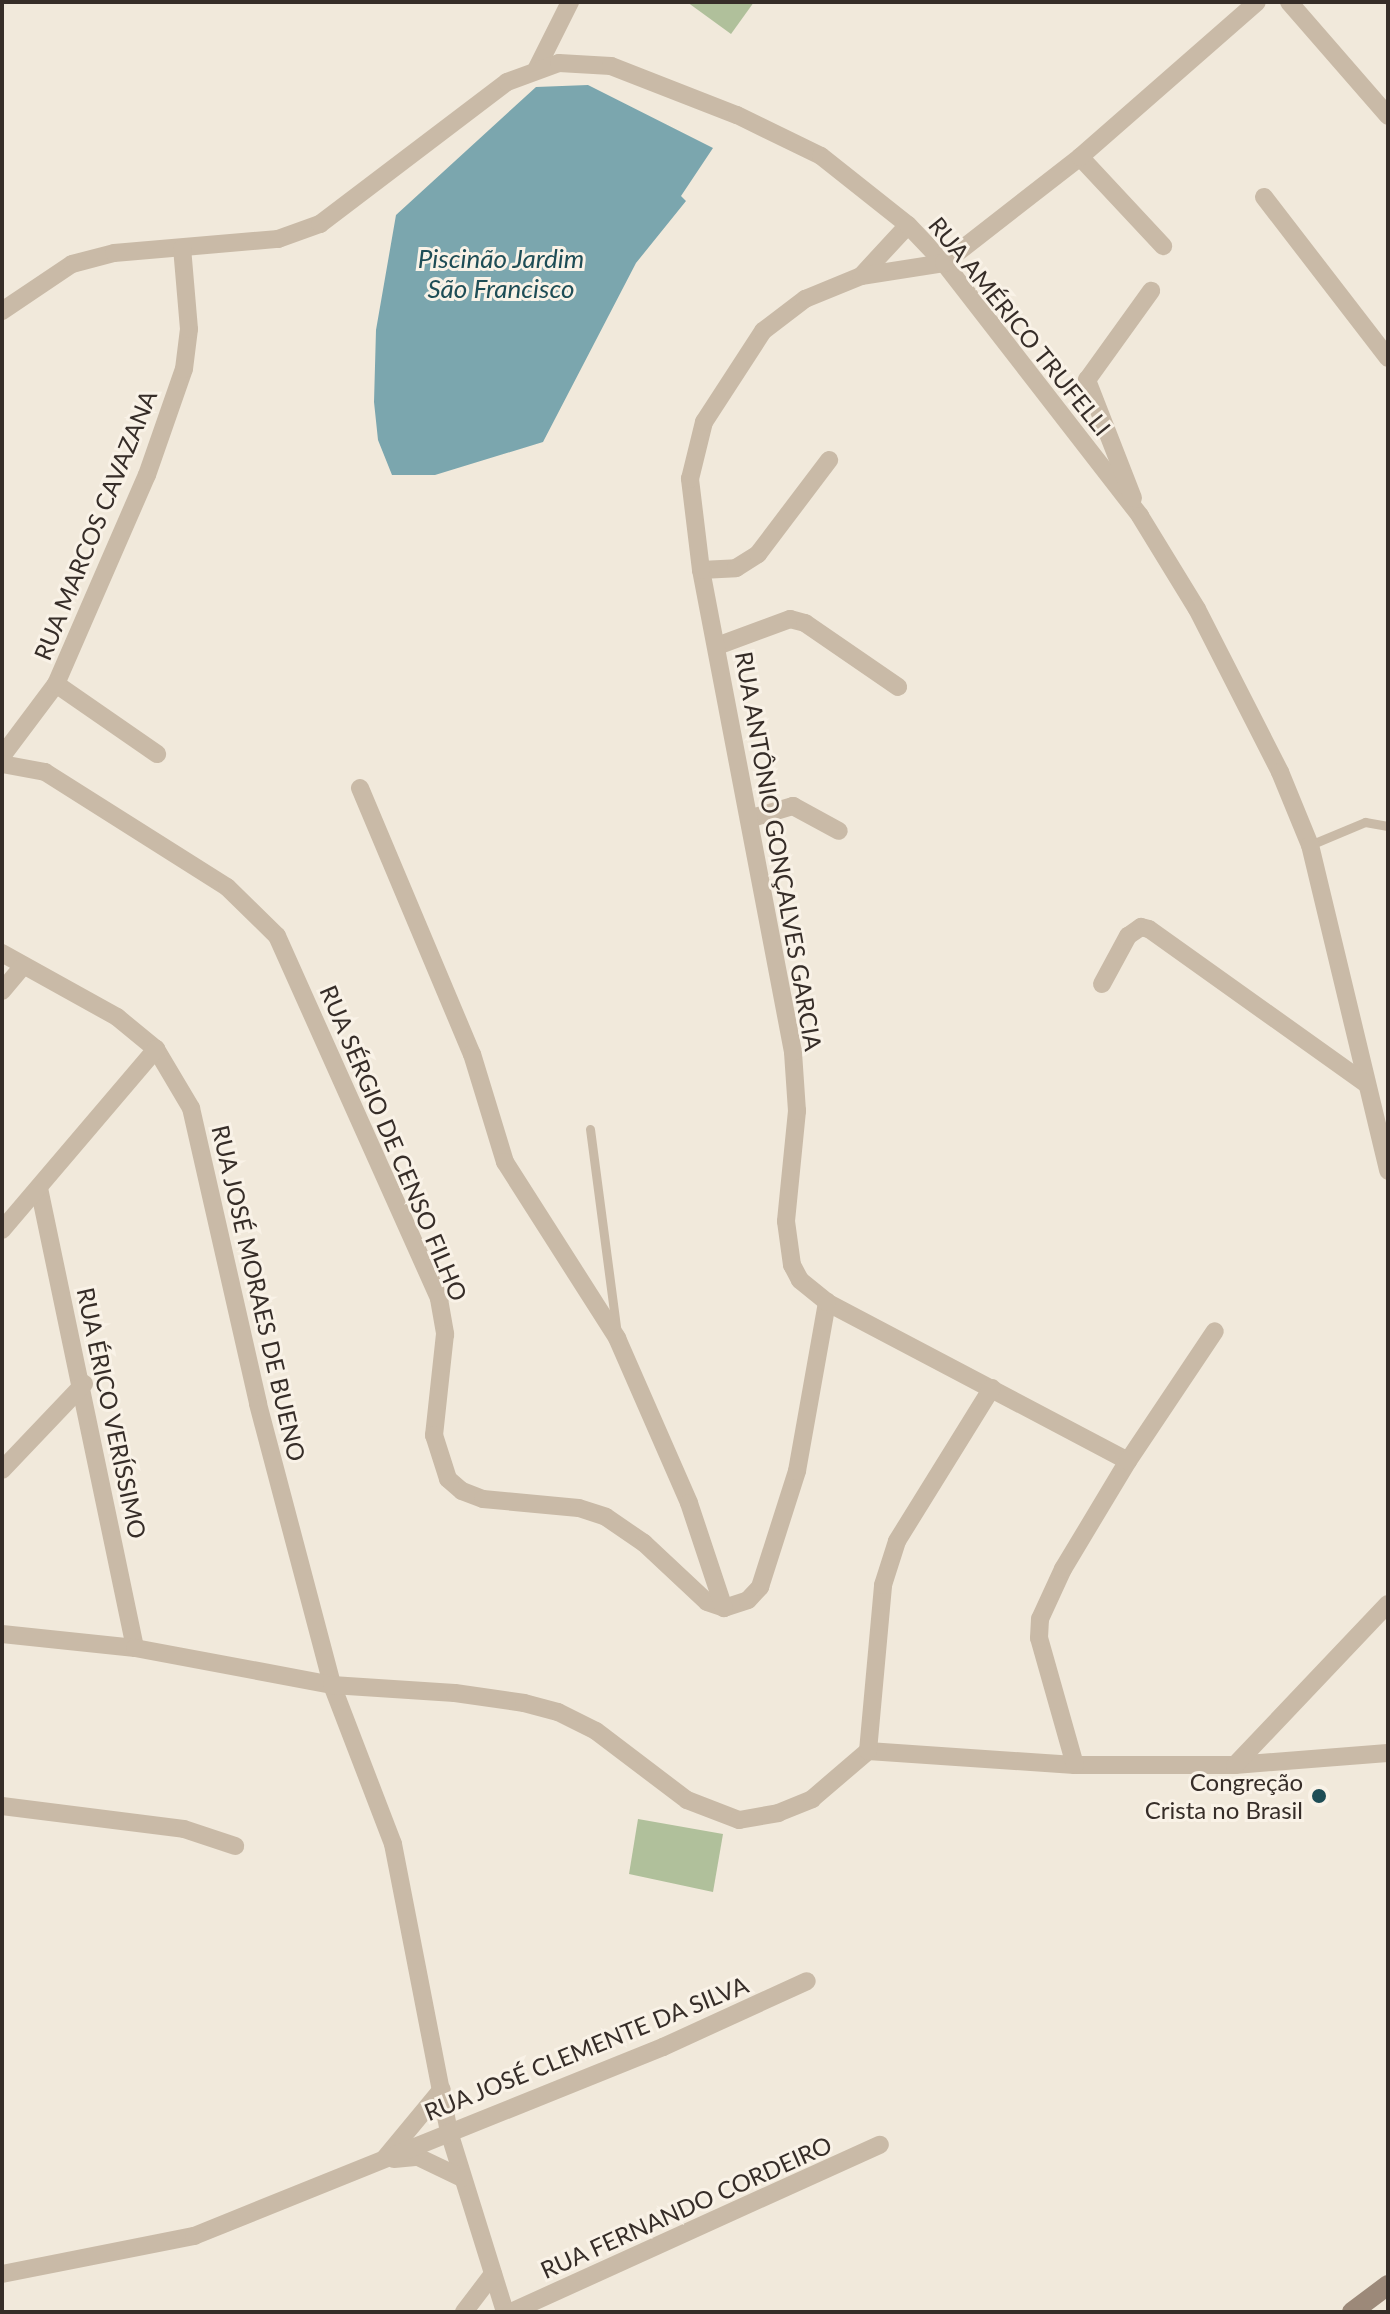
<!DOCTYPE html>
<html>
<head>
<meta charset="utf-8">
<style>
	body { margin:0 }
	#map { position:relative; width:1390px; height:2314px; overflow:hidden; background:#f1e9db; font-family:Lato,sans-serif }
	div>[style] { position:absolute }
	.green>* { inset:0; background:#b0c09b }
	.water>* { inset:0; background:#7ba6ae }
	.lane>* { height:9px; margin:-4.5px; padding:0 4.5px; transform-origin:4.5px; border-radius:4.5px; background:#c9baa7 }
	.street>* { height:18px; margin:-9px; padding:0 9px; transform-origin:9px; border-radius:9px; background:#c9baa7 }
	.secondary>* { height:20px; margin:-10px; padding:0 10px; transform-origin:10px; border-radius:10px; background:#9c8979 }
	.dots>* { width:22px; height:22px; translate:-50% -50%; box-sizing:border-box; border:4px solid #f9f2e7; border-radius:50% }
	span { translate:-50% -50%; white-space:nowrap; text-align:center; line-height:1.15; -webkit-text-stroke:6px #f9f2e7; paint-order:stroke }
	.street-label { font-size:24px; color:#362d28 }
	.poi-label { font-size:24px; color:#362d28 }
	.right { translate:-100% -50%; text-align:right }
	.water-label { font-size:26px; color:#1e4d56; font-style:italic }
	.frame { position:absolute; inset:0; border:4px solid #362d28; pointer-events:none }
</style>
</head>
<body>
<div id="map">
	<div class="green">
		<i style="clip-path:polygon(687px 2px,754px 2px,731px 34px)"></i>
		<i style="clip-path:polygon(638px 1819px,723px 1834px,713px 1892px,629px 1874px)"></i>
	</div>
	<div class="water">
		<i style="clip-path:polygon(588px 85px,713px 148px,681px 196px,686px 201px,636px 263px,543px 442px,435px 475px,392px 475px,378px 440px,374px 402px,376px 330px,396px 215px,536px 87px)"></i>
	</div>
	<div class="lane">
		<i style="left:1310px;top:845px;width:60px;rotate:-22.7deg"></i>
		<i style="left:1365px;top:822px;width:23px;rotate:10deg"></i>
		<i style="left:590px;top:1129px;width:200px;rotate:82.5deg"></i>
	</div>
	<div class="street">
		<i style="left:1289px;top:2px;width:151px;rotate:49deg"></i>
		<i style="left:537px;top:68px;width:74px;rotate:-63.4deg"></i>
		<i style="left:1080px;top:157px;width:122px;rotate:47deg"></i>
		<i style="left:1264px;top:197px;width:203px;rotate:52.4deg"></i>
		<i style="left:861px;top:276px;width:69px;rotate:-47.3deg"></i>
		<i style="left:2px;top:311px;width:84px;rotate:-33.9deg"></i>
		<i style="left:72px;top:264px;width:43px;rotate:-14.7deg"></i>
		<i style="left:114px;top:253px;width:165px;rotate:-4.9deg"></i>
		<i style="left:278px;top:239px;width:45px;rotate:-19.7deg"></i>
		<i style="left:320px;top:224px;width:235px;rotate:-37.2deg"></i>
		<i style="left:507px;top:82px;width:55px;rotate:-20.1deg"></i>
		<i style="left:559px;top:63px;width:52px;rotate:3.3deg"></i>
		<i style="left:611px;top:66px;width:135px;rotate:21.3deg"></i>
		<i style="left:737px;top:115px;width:93px;rotate:26deg"></i>
		<i style="left:821px;top:156px;width:111px;rotate:38.4deg"></i>
		<i style="left:908px;top:225px;width:52px;rotate:46.5deg"></i>
		<i style="left:944px;top:263px;width:320px;rotate:52.2deg"></i>
		<i style="left:1140px;top:516px;width:109px;rotate:58.5deg"></i>
		<i style="left:1197px;top:609px;width:183px;rotate:63deg"></i>
		<i style="left:1280px;top:772px;width:79px;rotate:67.7deg"></i>
		<i style="left:1310px;top:845px;width:335px;rotate:76.5deg"></i>
		<i style="left:1133px;top:498px;width:127px;rotate:-111.3deg"></i>
		<i style="left:1087px;top:380px;width:110px;rotate:-54.3deg"></i>
		<i style="left:701px;top:570px;width:35px;rotate:-3deg"></i>
		<i style="left:736px;top:568px;width:26px;rotate:-32deg"></i>
		<i style="left:758px;top:554px;width:118px;rotate:-52.9deg"></i>
		<i style="left:717px;top:646px;width:78px;rotate:-20.3deg"></i>
		<i style="left:790px;top:619px;width:16px;rotate:15deg"></i>
		<i style="left:805px;top:623px;width:113px;rotate:34.5deg"></i>
		<i style="left:56px;top:684px;width:123px;rotate:34.7deg"></i>
		<i style="left:2px;top:756px;width:90px;rotate:-53.1deg"></i>
		<i style="left:56px;top:684px;width:228px;rotate:-66.5deg"></i>
		<i style="left:147px;top:475px;width:112px;rotate:-70.8deg"></i>
		<i style="left:184px;top:369px;width:40px;rotate:-82.9deg"></i>
		<i style="left:189px;top:329px;width:81px;rotate:-94.9deg"></i>
		<i style="left:2px;top:764px;width:44px;rotate:10.5deg"></i>
		<i style="left:45px;top:772px;width:215px;rotate:32.3deg"></i>
		<i style="left:227px;top:887px;width:70px;rotate:44.4deg"></i>
		<i style="left:277px;top:936px;width:398px;rotate:65.9deg"></i>
		<i style="left:439px;top:1299px;width:36px;rotate:80deg"></i>
		<i style="left:445px;top:1334px;width:102px;rotate:96.2deg"></i>
		<i style="left:434px;top:1435px;width:46px;rotate:72.3deg"></i>
		<i style="left:448px;top:1479px;width:18px;rotate:41deg"></i>
		<i style="left:462px;top:1491px;width:22px;rotate:21deg"></i>
		<i style="left:483px;top:1499px;width:96px;rotate:5.4deg"></i>
		<i style="left:579px;top:1508px;width:28px;rotate:18deg"></i>
		<i style="left:606px;top:1517px;width:46px;rotate:34.4deg"></i>
		<i style="left:644px;top:1543px;width:86px;rotate:43.1deg"></i>
		<i style="left:707px;top:1602px;width:18px;rotate:19deg"></i>
		<i style="left:724px;top:1608px;width:25px;rotate:-18deg"></i>
		<i style="left:748px;top:1600px;width:18px;rotate:-47deg"></i>
		<i style="left:760px;top:1587px;width:122px;rotate:-72.3deg"></i>
		<i style="left:797px;top:1471px;width:172px;rotate:-79.9deg"></i>
		<i style="left:360px;top:788px;width:289px;rotate:67.2deg"></i>
		<i style="left:472px;top:1054px;width:113px;rotate:73deg"></i>
		<i style="left:505px;top:1162px;width:209px;rotate:57.5deg"></i>
		<i style="left:617px;top:1338px;width:180px;rotate:66.4deg"></i>
		<i style="left:689px;top:1503px;width:111px;rotate:71.6deg"></i>
		<i style="left:752px;top:818px;width:43px;rotate:-16.3deg"></i>
		<i style="left:793px;top:806px;width:52px;rotate:28.5deg"></i>
		<i style="left:2px;top:953px;width:132px;rotate:29.1deg"></i>
		<i style="left:117px;top:1017px;width:50px;rotate:39.4deg"></i>
		<i style="left:156px;top:1049px;width:69px;rotate:59.3deg"></i>
		<i style="left:191px;top:1108px;width:303px;rotate:77.2deg"></i>
		<i style="left:258px;top:1404px;width:291px;rotate:75.2deg"></i>
		<i style="left:332px;top:1685px;width:170px;rotate:69deg"></i>
		<i style="left:393px;top:1844px;width:293px;rotate:79deg"></i>
		<i style="left:449px;top:2132px;width:189px;rotate:72.7deg"></i>
		<i style="left:1102px;top:984px;width:55px;rotate:-61.6deg"></i>
		<i style="left:1128px;top:936px;width:16px;rotate:-35deg"></i>
		<i style="left:1141px;top:927px;width:8px;rotate:14deg"></i>
		<i style="left:1149px;top:929px;width:267px;rotate:35.5deg"></i>
		<i style="left:2px;top:991px;width:33px;rotate:-50deg"></i>
		<i style="left:39px;top:1188px;width:470px;rotate:78.2deg"></i>
		<i style="left:2px;top:1230px;width:238px;rotate:-49.6deg"></i>
		<i style="left:1128px;top:1461px;width:340px;rotate:-152.2deg"></i>
		<i style="left:827px;top:1302px;width:35px;rotate:-141deg"></i>
		<i style="left:800px;top:1280px;width:17px;rotate:-118deg"></i>
		<i style="left:792px;top:1265px;width:44px;rotate:-97.8deg"></i>
		<i style="left:786px;top:1221px;width:111px;rotate:-84.3deg"></i>
		<i style="left:797px;top:1111px;width:59px;rotate:-93.9deg"></i>
		<i style="left:793px;top:1052px;width:491px;rotate:-100.8deg"></i>
		<i style="left:701px;top:570px;width:92px;rotate:-96.9deg"></i>
		<i style="left:690px;top:479px;width:59px;rotate:-76.2deg"></i>
		<i style="left:704px;top:422px;width:108px;rotate:-57deg"></i>
		<i style="left:763px;top:331px;width:53px;rotate:-37.3deg"></i>
		<i style="left:805px;top:299px;width:61px;rotate:-22.3deg"></i>
		<i style="left:861px;top:276px;width:84px;rotate:-8.9deg"></i>
		<i style="left:944px;top:263px;width:172px;rotate:-37.9deg"></i>
		<i style="left:1080px;top:157px;width:235px;rotate:-41.2deg"></i>
		<i style="left:2px;top:1470px;width:119px;rotate:-46.4deg"></i>
		<i style="left:2px;top:1634px;width:134px;rotate:6deg"></i>
		<i style="left:135px;top:1648px;width:200px;rotate:10.6deg"></i>
		<i style="left:332px;top:1685px;width:123px;rotate:3.7deg"></i>
		<i style="left:455px;top:1693px;width:70px;rotate:8.2deg"></i>
		<i style="left:524px;top:1703px;width:35px;rotate:15deg"></i>
		<i style="left:558px;top:1712px;width:42px;rotate:26.6deg"></i>
		<i style="left:596px;top:1731px;width:114px;rotate:37.2deg"></i>
		<i style="left:687px;top:1800px;width:56px;rotate:21deg"></i>
		<i style="left:739px;top:1820px;width:40px;rotate:-10deg"></i>
		<i style="left:778px;top:1813px;width:37px;rotate:-22deg"></i>
		<i style="left:812px;top:1799px;width:74px;rotate:-40.6deg"></i>
		<i style="left:868px;top:1751px;width:207px;rotate:3.9deg"></i>
		<i style="left:1075px;top:1765px;width:160px"></i>
		<i style="left:1235px;top:1765px;width:153px;rotate:-4.5deg"></i>
		<i style="left:868px;top:1751px;width:167px;rotate:-84.8deg"></i>
		<i style="left:883px;top:1585px;width:46px;rotate:-72.3deg"></i>
		<i style="left:897px;top:1541px;width:180px;rotate:-58.2deg"></i>
		<i style="left:1075px;top:1765px;width:132px;rotate:-105.8deg"></i>
		<i style="left:1039px;top:1638px;width:19px;rotate:-87deg"></i>
		<i style="left:1040px;top:1619px;width:55px;rotate:-65.3deg"></i>
		<i style="left:1063px;top:1569px;width:126px;rotate:-59deg"></i>
		<i style="left:1128px;top:1461px;width:156px;rotate:-56.2deg"></i>
		<i style="left:1235px;top:1765px;width:222px;rotate:-46.5deg"></i>
		<i style="left:2px;top:1806px;width:183px;rotate:7.2deg"></i>
		<i style="left:184px;top:1829px;width:54px;rotate:18.4deg"></i>
		<i style="left:385px;top:2158px;width:89px;rotate:-50.4deg"></i>
		<i style="left:394px;top:2159px;width:24px;rotate:-5deg"></i>
		<i style="left:418px;top:2157px;width:49px;rotate:25.5deg"></i>
		<i style="left:2px;top:2274px;width:196px;rotate:-11.2deg"></i>
		<i style="left:194px;top:2236px;width:506px;rotate:-21.95deg"></i>
		<i style="left:663px;top:2047px;width:158px;rotate:-24.6deg"></i>
		<i style="left:464px;top:2312px;width:48px;rotate:-52.7deg"></i>
		<i style="left:511px;top:2312px;width:405px;rotate:-24.4deg"></i>
	</div>
	<div class="secondary">
		<i style="left:1352px;top:2312px;width:45px;rotate:-36.9deg"></i>
	</div>
	<div class="dots">
		<i style="left:1319px;top:1796px;background:#1e4d56"></i>
	</div>
	<div class="street-label">
		<span style="left:1020px;top:326px;rotate:51deg">RUA AMÉRICO TRUFELLI</span>
		<span style="left:95px;top:525px;rotate:-68deg">RUA MARCOS CAVAZANA</span>
		<span style="left:779px;top:851px;rotate:80deg">RUA ANTÔNIO GONÇALVES GARCIA</span>
		<span style="left:394px;top:1143px;rotate:67deg">RUA SÉRGIO DE CENSO FILHO</span>
		<span style="left:259px;top:1293px;rotate:77deg">RUA JOSÉ MORAES DE BUENO</span>
		<span style="left:112px;top:1413px;rotate:78deg">RUA ÉRICO VERÍSSIMO</span>
		<span style="left:586px;top:2048px;rotate:-22deg">RUA JOSÉ CLEMENTE DA SILVA</span>
		<span style="left:686px;top:2207px;rotate:-24deg">RUA FERNANDO CORDEIRO</span>
	</div>
	<div class="poi-label">
		<span class="right" style="left:1303px;top:1796px">Congreção<br>Crista no Brasil</span>
	</div>
	<div class="water-label">
		<span style="left:501px;top:274px">Piscinão Jardim<br>São Francisco</span>
	</div>
	<div class="frame"></div>
</div>
</body>
</html>
